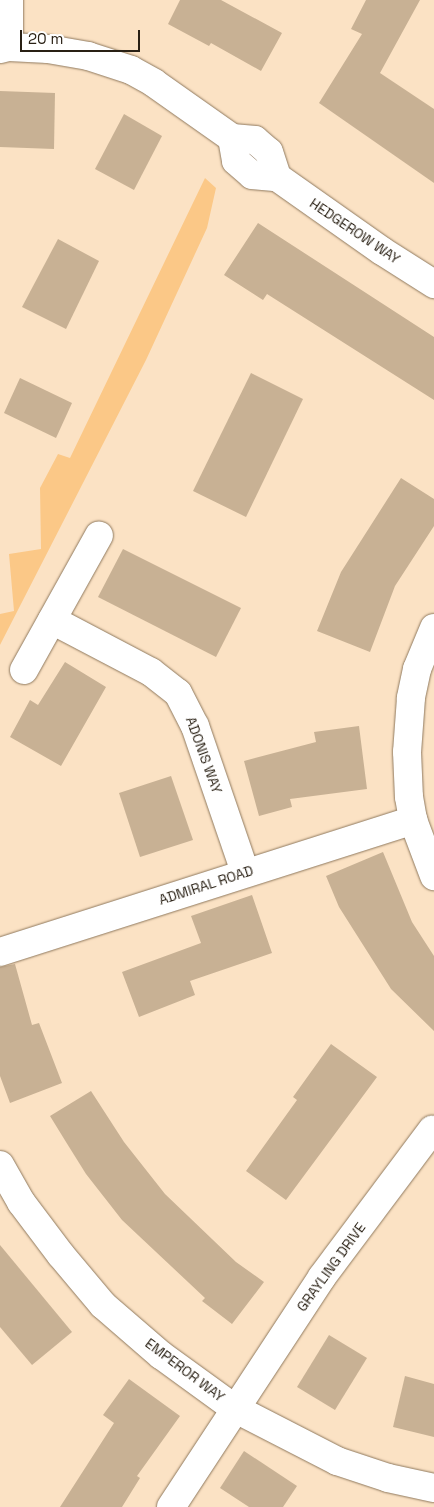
<!DOCTYPE html>
<html>
<head>
<meta charset="utf-8">
<style>
	body { margin:0 }
	#map { position:relative; width:434px; height:1507px; overflow:hidden; background:#fbe2c4; font-family:"Space Grotesk",sans-serif }
	div>[style] { position:absolute }
	.green>* { inset:0; background:#fbc887 }
	.building>* { inset:0; background:#c8b194 }
	.roads { filter:drop-shadow(0 0 1px #8f795e) drop-shadow(0 0 1px #8f795e) }
	.minor>* { height:28px; margin:-14px; padding:0 14px; transform-origin:14px; border-radius:14px; background:#fff }
	span { translate:-50% -50%; white-space:nowrap; text-align:center; line-height:1.15; -webkit-text-stroke:4.5px #fff; paint-order:stroke }
	.street-label { font-size:14px; color:#292014 }
	.scale { position:absolute; left:20px; top:30px; width:120px; height:22px; box-sizing:border-box; border:2px solid #292014; border-top:0; padding-left:6px; font-size:15px; line-height:18px; white-space:nowrap; color:#292014; -webkit-text-stroke:4px #fff; paint-order:stroke }
</style>
</head>
<body>
<div id="map">
	<div class="green">
		<i style="clip-path:polygon(205px 178px,216px 188px,207px 228px,146px 360px,0 645px,0 614px,14px 611px,9px 554px,41px 549px,40px 488px,58px 454px,70px 458px)"></i>
	</div>
	<div class="building">
		<i style="clip-path:polygon(180px 0,221px 0,282px 33px,261px 71px,211px 43px,209px 46px,168px 24px)"></i>
		<i style="clip-path:polygon(366px 0,420px 0,380px 73px,434px 109px,434px 183px,319px 103px,362px 34px,351px 29px)"></i>
		<i style="clip-path:polygon(0 91px,55px 93px,54px 149px,0 147px)"></i>
		<i style="clip-path:polygon(124px 114px,162px 136px,134px 190px,95px 169px)"></i>
		<i style="clip-path:polygon(258px 223px,434px 337px,434px 400px,267px 294px,263px 300px,224px 275px)"></i>
		<i style="clip-path:polygon(58px 239px,99px 261px,66px 329px,22px 307px)"></i>
		<i style="clip-path:polygon(251px 373px,303px 399px,246px 517px,193px 491px)"></i>
		<i style="clip-path:polygon(20px 378px,72px 403px,56px 438px,4px 413px)"></i>
		<i style="clip-path:polygon(401px 478px,434px 499px,434px 526px,395px 586px,370px 652px,317px 631px,341px 572px)"></i>
		<i style="clip-path:polygon(123px 549px,241px 608px,216px 657px,98px 597px)"></i>
		<i style="clip-path:polygon(65px 662px,106px 687px,61px 766px,10px 737px,30px 700px,38px 705px)"></i>
		<i style="clip-path:polygon(359px 726px,367px 789px,290px 799px,292px 807px,259px 816px,244px 761px,316px 742px,314px 732px)"></i>
		<i style="clip-path:polygon(171px 776px,193px 840px,140px 857px,119px 793px)"></i>
		<i style="clip-path:polygon(383px 852px,412px 922px,434px 956px,434px 1031px,391px 989px,339px 907px,326px 876px)"></i>
		<i style="clip-path:polygon(252px 895px,272px 953px,190px 981px,195px 995px,139px 1017px,122px 972px,201px 943px,191px 916px)"></i>
		<i style="clip-path:polygon(15px 964px,32px 1025px,39px 1023px,62px 1083px,10px 1103px,0 1076px,0 967px)"></i>
		<i style="clip-path:polygon(331px 1044px,377px 1077px,286px 1200px,246px 1171px,297px 1100px,293px 1097px)"></i>
		<i style="clip-path:polygon(91px 1091px,124px 1142px,165px 1194px,236px 1262px,264px 1282px,232px 1324px,202px 1301px,205px 1298px,122px 1220px,86px 1174px,66px 1142px,50px 1116px)"></i>
		<i style="clip-path:polygon(0 1245px,72px 1332px,32px 1365px,0 1327px)"></i>
		<i style="clip-path:polygon(329px 1335px,367px 1358px,335px 1410px,297px 1387px)"></i>
		<i style="clip-path:polygon(405px 1376px,434px 1384px,434px 1437px,393px 1427px)"></i>
		<i style="clip-path:polygon(129px 1379px,180px 1416px,137px 1476px,140px 1478px,122px 1507px,60px 1507px,114px 1423px,103px 1415px)"></i>
		<i style="clip-path:polygon(244px 1451px,297px 1486px,283px 1507px,249px 1507px,220px 1488px)"></i>
	</div>
	<div class="roads">
		<div class="minor">
			<i style="left:9px;top:0;width:47px;rotate:90deg"></i>
			<i style="left:0;top:49px;width:9px;rotate:-13deg"></i>
			<i style="left:9px;top:47px;width:39px;rotate:3deg"></i>
			<i style="left:48px;top:49px;width:41px;rotate:9.9deg"></i>
			<i style="left:88px;top:56px;width:45px;rotate:18deg"></i>
			<i style="left:131px;top:70px;width:26px;rotate:29deg"></i>
			<i style="left:154px;top:83px;width:95px;rotate:35.2deg"></i>
			<i style="left:232px;top:138px;width:23px;rotate:5deg"></i>
			<i style="left:255px;top:140px;width:18px;rotate:41deg"></i>
			<i style="left:269px;top:152px;width:26px;rotate:72deg"></i>
			<i style="left:232px;top:138px;width:23px;rotate:80deg"></i>
			<i style="left:236px;top:161px;width:21px;rotate:41deg"></i>
			<i style="left:252px;top:175px;width:25px;rotate:5deg"></i>
			<i style="left:277px;top:177px;width:128px;rotate:35.2deg"></i>
			<i style="left:382px;top:251px;width:62px;rotate:32.4deg"></i>
			<i style="left:52px;top:620px;width:112px;rotate:27.7deg"></i>
			<i style="left:151px;top:672px;width:34px;rotate:38deg"></i>
			<i style="left:178px;top:693px;width:37px;rotate:63deg"></i>
			<i style="left:195px;top:726px;width:154px;rotate:71.1deg"></i>
			<i style="left:434px;top:628px;width:44px;rotate:112.5deg"></i>
			<i style="left:417px;top:669px;width:30px;rotate:102deg"></i>
			<i style="left:411px;top:698px;width:54px;rotate:94.2deg"></i>
			<i style="left:407px;top:752px;width:45px;rotate:87.5deg"></i>
			<i style="left:409px;top:797px;width:23px;rotate:80deg"></i>
			<i style="left:413px;top:820px;width:60px;rotate:69.4deg"></i>
			<i style="left:24px;top:670px;width:154px;rotate:-60.9deg"></i>
			<i style="left:0;top:952px;width:434px;rotate:-17.7deg"></i>
			<i style="left:0;top:1165px;width:43px;rotate:60.4deg"></i>
			<i style="left:21px;top:1202px;width:66px;rotate:53deg"></i>
			<i style="left:61px;top:1255px;width:65px;rotate:50deg"></i>
			<i style="left:103px;top:1305px;width:77px;rotate:40.8deg"></i>
			<i style="left:161px;top:1355px;width:90px;rotate:36deg"></i>
			<i style="left:234px;top:1408px;width:116px;rotate:27.2deg"></i>
			<i style="left:337px;top:1461px;width:54px;rotate:18.4deg"></i>
			<i style="left:388px;top:1478px;width:47px;rotate:12.3deg"></i>
			<i style="left:171px;top:1507px;width:275px;rotate:-56.7deg"></i>
			<i style="left:322px;top:1277px;width:184px;rotate:-53.2deg"></i>
		</div>
	</div>
	<div class="street-label">
		<span style="left:355px;top:231px;rotate:34deg">HEDGEROW WAY</span>
		<span style="left:204px;top:755px;rotate:70deg">ADONIS WAY</span>
		<span style="left:206px;top:885px;rotate:-18deg">ADMIRAL ROAD</span>
		<span style="left:331px;top:1267px;rotate:-54deg">GRAYLING DRIVE</span>
		<span style="left:185px;top:1370px;rotate:37deg">EMPEROR WAY</span>
	</div>
	<div class="scale">20 m</div>
</div>
</body>
</html>
